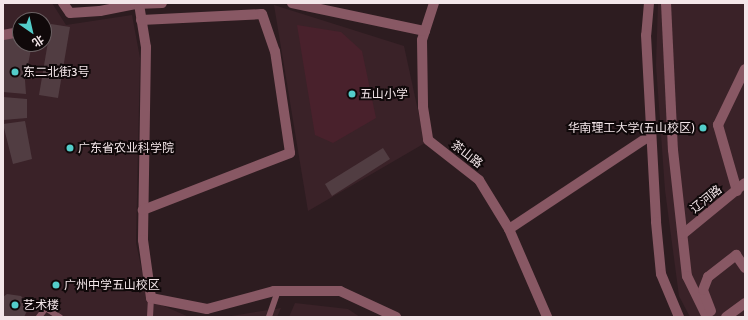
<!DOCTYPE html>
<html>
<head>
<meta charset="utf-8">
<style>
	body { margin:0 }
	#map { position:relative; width:748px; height:320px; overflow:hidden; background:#2d1c20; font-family:Cabin,"Noto Sans SC",sans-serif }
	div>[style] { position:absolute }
	.built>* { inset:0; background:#3a2228 }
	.green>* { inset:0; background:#49212c }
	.building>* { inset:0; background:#513d42 }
	.service>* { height:5.5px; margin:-2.75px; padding:0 2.75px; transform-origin:2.75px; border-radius:2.75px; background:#885864 }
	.minor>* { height:10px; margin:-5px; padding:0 5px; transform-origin:5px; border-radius:5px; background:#885864 }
	.dots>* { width:11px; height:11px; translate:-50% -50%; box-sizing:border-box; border:2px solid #10090a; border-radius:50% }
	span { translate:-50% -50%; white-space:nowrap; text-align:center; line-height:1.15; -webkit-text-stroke:4px #10090a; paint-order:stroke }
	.poi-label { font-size:12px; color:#f3e6e9 }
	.left { translate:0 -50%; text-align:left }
	.right { translate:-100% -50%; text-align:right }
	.street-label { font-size:12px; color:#f3e6e9 }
	.frame { position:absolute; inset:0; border:4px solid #f3e6e9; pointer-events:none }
	.north { position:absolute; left:12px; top:12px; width:40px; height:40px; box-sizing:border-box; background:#10090a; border:1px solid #6b6163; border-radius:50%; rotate:146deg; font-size:11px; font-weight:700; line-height:16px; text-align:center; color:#f3e6e9 }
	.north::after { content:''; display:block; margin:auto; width:14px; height:18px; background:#53cdca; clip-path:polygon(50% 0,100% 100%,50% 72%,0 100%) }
</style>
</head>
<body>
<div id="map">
	<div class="built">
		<i style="clip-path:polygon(evenodd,3px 3px,52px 3px,66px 25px,132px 15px,140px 58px,136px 243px,148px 299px,189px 317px,3px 317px,3px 3px,20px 20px,44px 20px,44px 44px,20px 44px,20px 20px)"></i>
		<i style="clip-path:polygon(658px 3px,745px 3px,745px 317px,690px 317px,679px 296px,665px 190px,656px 65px)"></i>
		<i style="clip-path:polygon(274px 5px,404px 46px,425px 143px,308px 211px)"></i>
		<i style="clip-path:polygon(295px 303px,348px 309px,360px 317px,289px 317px)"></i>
		<i style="clip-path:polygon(281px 308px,277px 317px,225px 317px)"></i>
	</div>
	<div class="green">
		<i style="clip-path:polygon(297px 25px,341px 32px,362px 51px,376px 118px,333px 143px,315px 135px)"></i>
	</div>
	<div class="building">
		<i style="clip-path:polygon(51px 24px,70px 27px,58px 98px,39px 95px)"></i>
		<i style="clip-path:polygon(20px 34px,20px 44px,32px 44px,25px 80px,26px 94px,3px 92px,4px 36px)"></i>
		<i style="clip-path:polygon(3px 97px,27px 99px,27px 118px,3px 120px)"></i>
		<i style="clip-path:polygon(25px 121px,32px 159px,13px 164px,3px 124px)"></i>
		<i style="clip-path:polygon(383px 148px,390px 159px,332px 196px,325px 184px)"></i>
		<i style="clip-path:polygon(7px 294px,21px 296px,26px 302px,28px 309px,24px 317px,3px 317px,3px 297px)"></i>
	</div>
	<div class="service">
		<i style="left:39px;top:317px;width:11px;rotate:-52deg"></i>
		<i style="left:46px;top:308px;width:17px;rotate:33deg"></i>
		<i style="left:150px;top:317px;width:19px;rotate:-87deg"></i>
		<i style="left:269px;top:317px;width:28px;rotate:-71deg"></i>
	</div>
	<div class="minor">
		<i style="left:63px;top:3px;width:12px;rotate:55deg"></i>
		<i style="left:70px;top:13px;width:30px;rotate:-4deg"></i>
		<i style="left:100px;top:11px;width:36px;rotate:-11deg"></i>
		<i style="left:135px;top:4px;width:27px;rotate:-2deg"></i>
		<i style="left:292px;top:3px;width:136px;rotate:11.9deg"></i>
		<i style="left:434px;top:3px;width:39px;rotate:108deg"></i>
		<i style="left:422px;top:40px;width:67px;rotate:89.1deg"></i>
		<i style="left:423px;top:107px;width:33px;rotate:81deg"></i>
		<i style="left:428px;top:140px;width:65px;rotate:38.1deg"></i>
		<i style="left:479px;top:180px;width:57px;rotate:58.5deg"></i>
		<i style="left:509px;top:229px;width:96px;rotate:66.6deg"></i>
		<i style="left:649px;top:3px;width:32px;rotate:95deg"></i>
		<i style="left:646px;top:35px;width:187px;rotate:86.9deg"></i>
		<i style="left:656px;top:222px;width:52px;rotate:84.5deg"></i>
		<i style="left:661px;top:274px;width:47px;rotate:67.3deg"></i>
		<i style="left:666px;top:3px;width:147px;rotate:87.3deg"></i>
		<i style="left:673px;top:150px;width:127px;rotate:83.7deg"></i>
		<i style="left:687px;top:276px;width:46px;rotate:64deg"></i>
		<i style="left:139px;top:4px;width:44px;rotate:80.8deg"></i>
		<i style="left:146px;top:47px;width:193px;rotate:90.9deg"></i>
		<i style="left:143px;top:240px;width:59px;rotate:82.1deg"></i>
		<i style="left:151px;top:298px;width:57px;rotate:11.1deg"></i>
		<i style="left:207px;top:309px;width:69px;rotate:-15deg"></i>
		<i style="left:274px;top:291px;width:66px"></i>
		<i style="left:340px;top:291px;width:62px;rotate:24.9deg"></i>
		<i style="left:141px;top:20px;width:121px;rotate:-2.8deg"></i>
		<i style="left:262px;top:14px;width:39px;rotate:71deg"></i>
		<i style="left:275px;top:51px;width:103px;rotate:81.6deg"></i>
		<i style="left:290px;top:153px;width:158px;rotate:158.8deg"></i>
		<i style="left:3px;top:35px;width:17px;rotate:-10deg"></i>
		<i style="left:737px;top:191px;width:69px;rotate:-106.1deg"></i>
		<i style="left:718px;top:125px;width:62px;rotate:-64.3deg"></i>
		<i style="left:509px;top:229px;width:170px;rotate:-33.5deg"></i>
		<i style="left:683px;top:234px;width:80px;rotate:-39.4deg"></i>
		<i style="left:711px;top:311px;width:22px;rotate:-111deg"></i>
		<i style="left:703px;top:290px;width:14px;rotate:-69deg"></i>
		<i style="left:708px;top:277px;width:36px;rotate:-38deg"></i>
		<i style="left:736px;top:255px;width:16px;rotate:55deg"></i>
		<i style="left:726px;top:317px;width:24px;rotate:-36deg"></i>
	</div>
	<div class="dots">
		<i style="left:15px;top:72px;background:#53cdca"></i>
		<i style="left:352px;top:94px;background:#53cdca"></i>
		<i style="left:703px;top:128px;background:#53cdca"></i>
		<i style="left:70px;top:148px;background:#53cdca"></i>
		<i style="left:56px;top:285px;background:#53cdca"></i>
		<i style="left:15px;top:305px;background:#53cdca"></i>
	</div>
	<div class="poi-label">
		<span class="left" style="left:23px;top:72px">东二北街3号</span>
		<span class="left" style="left:360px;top:94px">五山小学</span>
		<span class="right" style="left:695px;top:128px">华南理工大学(五山校区)</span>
		<span class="left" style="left:78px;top:148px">广东省农业科学院</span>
		<span class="left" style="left:64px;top:285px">广州中学五山校区</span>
		<span class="left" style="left:23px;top:305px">艺术楼</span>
	</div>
	<div class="street-label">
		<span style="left:467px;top:154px;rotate:38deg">茶山路</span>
		<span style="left:706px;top:199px;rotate:-39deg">辽河路</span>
	</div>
	<div class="frame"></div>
	<div class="north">北</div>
</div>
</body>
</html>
